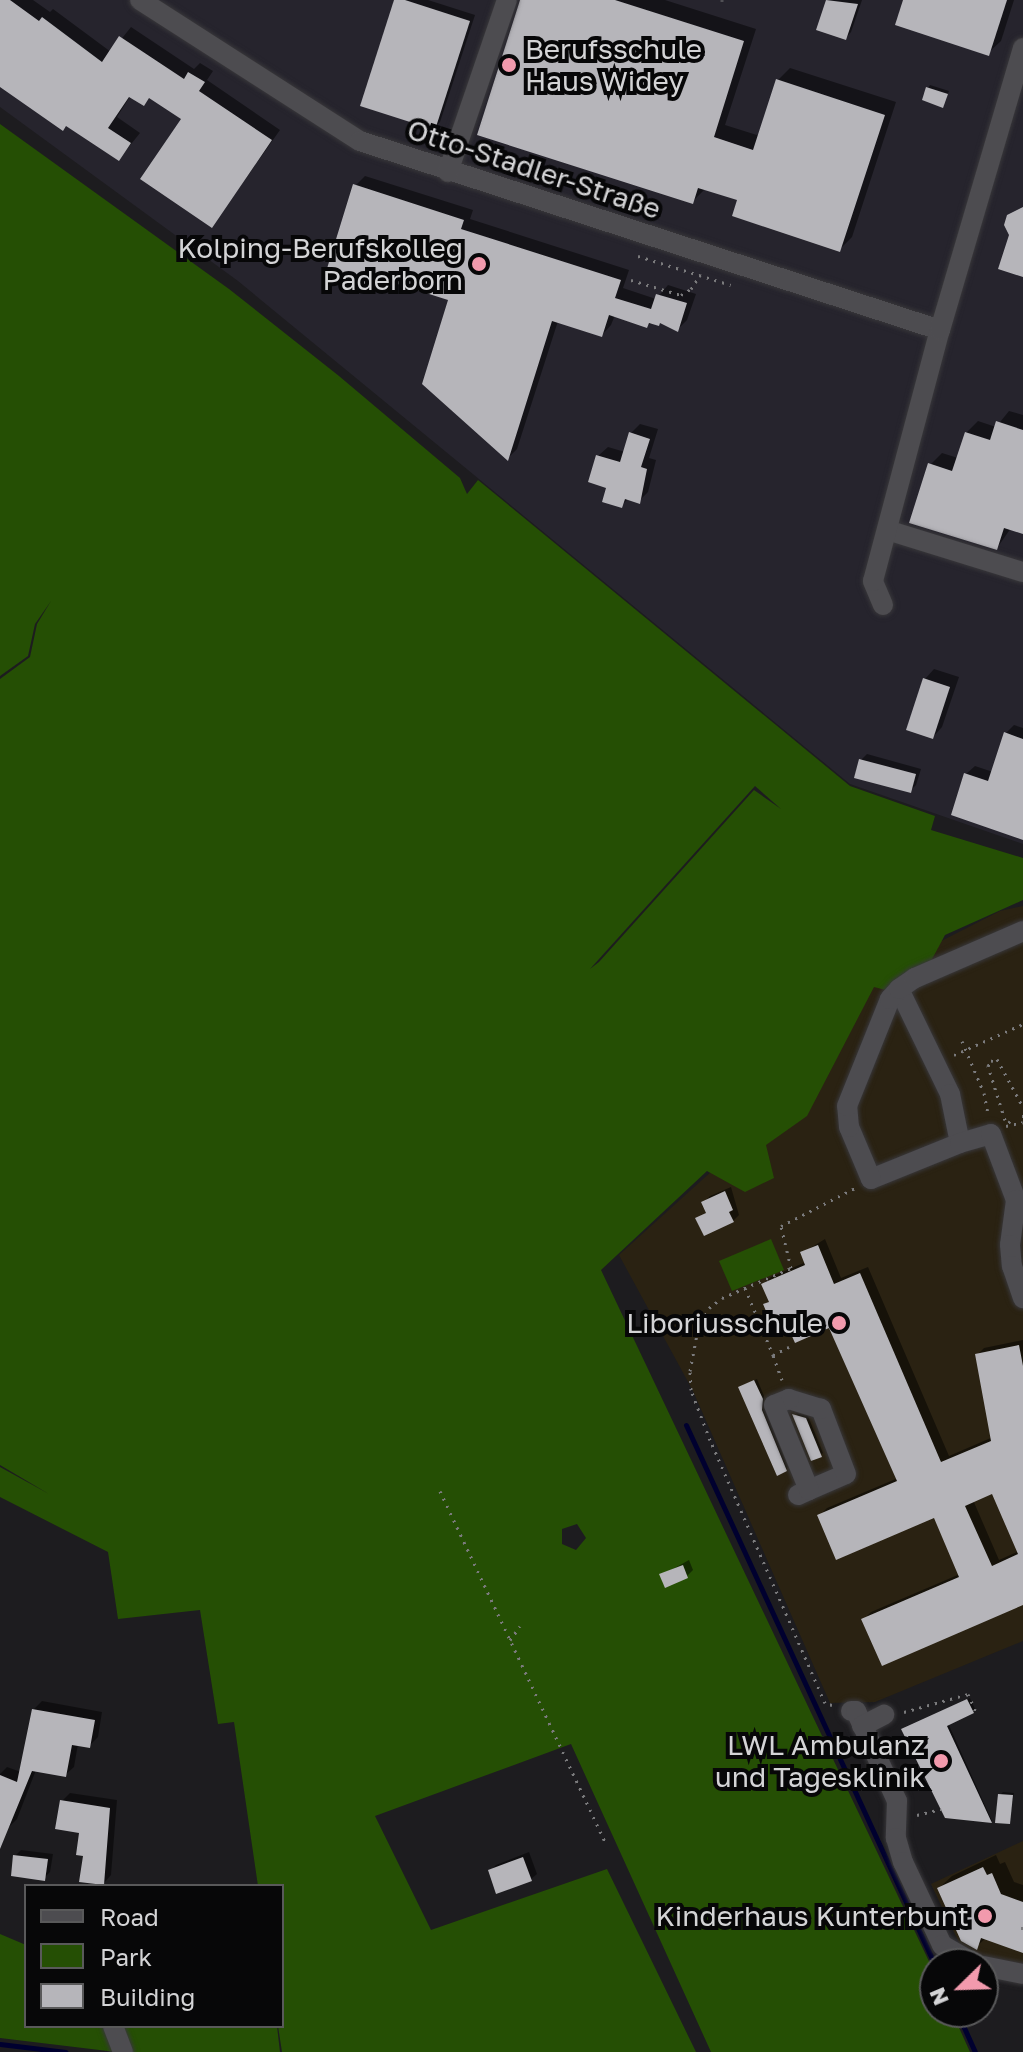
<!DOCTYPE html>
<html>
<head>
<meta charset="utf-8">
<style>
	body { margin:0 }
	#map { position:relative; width:1023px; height:2052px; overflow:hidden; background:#1d1c1f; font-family:"Golos Text",sans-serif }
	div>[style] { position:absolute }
	.built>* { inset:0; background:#26242d }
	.education>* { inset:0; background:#2a2212 }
	.green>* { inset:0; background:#254f04 }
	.shadow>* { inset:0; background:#0007 }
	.stream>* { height:5px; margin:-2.5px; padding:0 2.5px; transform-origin:2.5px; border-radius:2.5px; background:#00002f }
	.building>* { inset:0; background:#b6b5ba }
	.path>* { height:3px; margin-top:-1.5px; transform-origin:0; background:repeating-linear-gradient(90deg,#7b7b7d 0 2px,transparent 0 8px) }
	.roads { filter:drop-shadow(0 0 2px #38373a) drop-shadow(0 0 2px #38373a) }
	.minor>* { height:20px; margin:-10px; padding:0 10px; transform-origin:10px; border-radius:10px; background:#4d4c50 }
	.dots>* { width:22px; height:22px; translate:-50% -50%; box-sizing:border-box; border:4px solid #070708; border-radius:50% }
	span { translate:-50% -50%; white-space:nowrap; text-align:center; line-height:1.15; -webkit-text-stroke:8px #070708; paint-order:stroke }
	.poi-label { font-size:28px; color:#d4d4d6 }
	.left { translate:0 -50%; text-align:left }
	.right { translate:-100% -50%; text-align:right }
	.street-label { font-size:28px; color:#d4d4d6 }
	.legend { position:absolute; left:24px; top:1884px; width:260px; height:144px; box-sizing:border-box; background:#070708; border:2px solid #59595a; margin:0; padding:10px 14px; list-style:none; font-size:24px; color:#d4d4d6 }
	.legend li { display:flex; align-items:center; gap:16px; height:40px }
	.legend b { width:40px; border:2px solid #59595a }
	.north { position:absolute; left:919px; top:1948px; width:80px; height:80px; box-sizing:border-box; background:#070708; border:2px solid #59595a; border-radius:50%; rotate:247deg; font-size:22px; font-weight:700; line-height:32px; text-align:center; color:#d4d4d6 }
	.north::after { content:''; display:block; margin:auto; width:28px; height:36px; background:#f29aad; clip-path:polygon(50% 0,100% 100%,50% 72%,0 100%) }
</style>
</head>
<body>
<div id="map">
	<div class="built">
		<i style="clip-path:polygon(0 0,1023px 0,1023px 844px,850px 784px,238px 281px,0 107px)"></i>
	</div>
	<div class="education">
		<i style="clip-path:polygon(1023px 906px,1023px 1641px,875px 1702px,830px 1703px,693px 1391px,619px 1255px,805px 1087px,861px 995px,908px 958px,1000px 911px)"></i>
		<i style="clip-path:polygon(1023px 1841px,1023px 1966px,973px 1957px,962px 1949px,931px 1884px)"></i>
	</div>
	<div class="green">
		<i style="clip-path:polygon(evenodd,0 124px,229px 289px,339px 376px,460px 478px,467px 494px,478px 480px,850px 786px,935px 816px,931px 830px,1023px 858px,1023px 900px,945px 935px,931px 961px,893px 992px,874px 987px,807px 1116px,766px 1145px,774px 1178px,745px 1192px,707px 1171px,601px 1270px,935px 1974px,935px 2012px,952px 2012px,970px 2052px,711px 2052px,571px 1744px,375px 1816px,431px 1930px,607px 1869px,696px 2052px,282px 2052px,278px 2026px,282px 2026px,282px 1886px,258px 1886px,234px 1722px,218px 1724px,200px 1610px,118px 1619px,108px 1552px,0 1497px,0 1467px,49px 1494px,0 1465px,0 679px,30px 657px,37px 624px,51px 601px,35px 624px,28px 656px,0 676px,0 124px,755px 786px,781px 809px,754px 790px,599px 962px,590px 969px,755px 786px,0 124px,577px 1524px,586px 1538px,576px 1550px,562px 1544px,562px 1529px,577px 1524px)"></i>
		<i style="clip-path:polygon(771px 1239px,784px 1270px,732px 1291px,719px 1261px)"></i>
		<i style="clip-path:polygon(0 1934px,26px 1945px,26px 2026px,277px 2026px,280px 2052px,116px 2052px,0 2038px)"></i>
	</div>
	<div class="shadow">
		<i style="clip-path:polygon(0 0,33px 0,50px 12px,53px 9px,111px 52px,131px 27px,194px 69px,200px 63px,213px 71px,207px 80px,280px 130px,212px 226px,184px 118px,150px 97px,131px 95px,117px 117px,140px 133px,119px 159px,0 84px)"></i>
		<i style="clip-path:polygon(396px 0,428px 0,475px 15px,440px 122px,434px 128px)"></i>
		<i style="clip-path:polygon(522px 0,665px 0,756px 29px,725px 125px,760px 136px,778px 80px,790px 68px,896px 102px,852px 237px,840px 249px,740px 199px,706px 188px,693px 201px)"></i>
		<i style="clip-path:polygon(828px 0,862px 0,851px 32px,846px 38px,819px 29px)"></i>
		<i style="clip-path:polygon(905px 0,1014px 0,1001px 41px,988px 53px)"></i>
		<i style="clip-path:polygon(930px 85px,949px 91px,943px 105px,928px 88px)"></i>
		<i style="clip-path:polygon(365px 176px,473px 210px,470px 219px,629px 270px,623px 288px,656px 299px,668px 285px,696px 294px,687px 320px,677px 330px,661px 321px,647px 325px,615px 315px,611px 325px,602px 335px,558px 321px,517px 449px,508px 458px,451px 299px,375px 275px,364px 285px,355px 186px)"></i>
		<i style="clip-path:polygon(1009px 411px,1023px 415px,1023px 532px,1011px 528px,997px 548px,930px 465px,942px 453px,958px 458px,966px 433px,978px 421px,996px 427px)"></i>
		<i style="clip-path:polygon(640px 424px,658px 429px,649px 458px,656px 460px,648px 492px,639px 501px,629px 498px,621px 506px,609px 486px,598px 456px,608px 447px,625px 452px,631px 433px)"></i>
		<i style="clip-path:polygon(934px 669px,959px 677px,942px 727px,933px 737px,925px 679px)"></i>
		<i style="clip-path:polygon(1014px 725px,1023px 728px,1023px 837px,966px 774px,975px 766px,993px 772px,1006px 733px)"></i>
		<i style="clip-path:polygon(867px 754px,921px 769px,916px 785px,910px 791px,861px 760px)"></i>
		<i style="clip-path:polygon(731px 1187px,739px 1215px,733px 1221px,698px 1219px,708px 1211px,704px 1202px,710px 1196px)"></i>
		<i style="clip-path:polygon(evenodd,825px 1239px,841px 1278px,868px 1267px,949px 1456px,993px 1437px,977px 1355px,984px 1348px,1023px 1340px,1023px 1603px,864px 1619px,871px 1612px,960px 1574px,935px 1515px,819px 1516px,827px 1508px,898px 1478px,830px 1325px,788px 1322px,766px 1305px,770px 1301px,763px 1284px,771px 1277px,806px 1262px,802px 1253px,825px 1239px,993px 1491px,1019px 1551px,999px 1560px,973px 1500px,993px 1491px)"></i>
		<i style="clip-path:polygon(757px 1379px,764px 1396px,764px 1407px,788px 1467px,786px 1469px,743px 1385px)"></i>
		<i style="clip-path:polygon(796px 1413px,808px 1416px,823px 1453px,820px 1455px)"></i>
		<i style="clip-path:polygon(689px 1560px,693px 1570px,687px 1576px,662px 1575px)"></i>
		<i style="clip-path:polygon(970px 1698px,975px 1709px,948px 1723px,992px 1821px,946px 1817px,905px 1727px)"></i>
		<i style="clip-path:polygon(42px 1701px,102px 1712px,98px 1737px,89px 1746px,78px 1744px,74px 1767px,65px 1775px,36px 1770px,17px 1819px,8px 1828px,0 1825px,0 1774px,7px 1767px,21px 1772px,33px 1710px)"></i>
		<i style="clip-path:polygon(1003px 1792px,1014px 1793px,1009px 1822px,1000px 1795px)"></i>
		<i style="clip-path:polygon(70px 1793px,117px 1800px,111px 1875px,104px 1883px,85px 1854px,81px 1831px,62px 1801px)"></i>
		<i style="clip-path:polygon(21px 1850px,53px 1854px,50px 1872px,44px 1878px,15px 1856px)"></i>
		<i style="clip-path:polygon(529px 1852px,537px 1874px,531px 1879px,490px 1871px,496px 1865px)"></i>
		<i style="clip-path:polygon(996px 1855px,1000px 1864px,1005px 1862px,1014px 1882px,1023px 1885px,1023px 1950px,986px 1938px,976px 1947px,939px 1888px,952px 1876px)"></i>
	</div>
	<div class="stream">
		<i style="left:686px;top:1425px;width:595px;rotate:65.25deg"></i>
		<i style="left:957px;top:2012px;width:44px;rotate:65.8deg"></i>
		<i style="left:0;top:2044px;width:66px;rotate:6.9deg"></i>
	</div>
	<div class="building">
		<i style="clip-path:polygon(0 0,10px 0,39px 21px,42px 17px,102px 62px,119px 36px,184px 79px,188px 72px,205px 82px,199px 91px,272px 140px,212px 228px,140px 179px,181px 119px,149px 98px,144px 106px,129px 97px,108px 128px,131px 143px,119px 161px,66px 126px,63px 131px,0 87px)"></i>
		<i style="clip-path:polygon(394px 0,405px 0,470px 21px,435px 130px,360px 106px)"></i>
		<i style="clip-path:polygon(520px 0,615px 0,744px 41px,714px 137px,753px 150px,776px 79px,885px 115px,840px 252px,732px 216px,737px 200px,698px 188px,693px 204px,477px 135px)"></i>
		<i style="clip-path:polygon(826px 0,858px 4px,846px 40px,816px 30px)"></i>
		<i style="clip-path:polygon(903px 0,1007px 0,989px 56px,895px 25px)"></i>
		<i style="clip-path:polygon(926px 87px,948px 94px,943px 108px,922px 100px)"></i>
		<i style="clip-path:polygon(353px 184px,464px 220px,461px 229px,621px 280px,615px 298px,651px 309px,656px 294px,687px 303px,678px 332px,660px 323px,659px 326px,649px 323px,647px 328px,609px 315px,602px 337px,552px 321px,508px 461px,422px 384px,448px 300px,369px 275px,365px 288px,325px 275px)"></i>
		<i style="clip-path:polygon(1023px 207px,1023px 277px,998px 269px,1009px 235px,1004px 225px,1007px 215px)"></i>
		<i style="clip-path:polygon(996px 421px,1023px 430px,1023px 534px,1004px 528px,997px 550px,909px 523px,928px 463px,952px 471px,965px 432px,990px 440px)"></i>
		<i style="clip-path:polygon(629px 432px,650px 439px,641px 467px,647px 469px,640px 504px,625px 499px,622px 508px,602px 502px,606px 488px,588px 482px,596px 455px,620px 462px)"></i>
		<i style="clip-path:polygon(923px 678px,950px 687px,933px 739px,906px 730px)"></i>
		<i style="clip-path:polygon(1004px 732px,1023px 739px,1023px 840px,951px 815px,964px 773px,988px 781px)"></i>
		<i style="clip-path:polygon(859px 759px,916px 774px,911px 793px,854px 778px)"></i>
		<i style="clip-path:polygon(725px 1191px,733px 1210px,729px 1212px,734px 1222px,704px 1236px,695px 1218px,706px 1213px,701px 1202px)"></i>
		<i style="clip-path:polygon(evenodd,818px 1245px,834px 1284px,860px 1273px,941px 1462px,991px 1441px,975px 1354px,1019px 1345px,1023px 1366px,1023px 1605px,882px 1666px,861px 1619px,959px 1577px,934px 1518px,836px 1560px,817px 1515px,897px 1481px,829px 1328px,795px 1343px,787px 1325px,774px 1330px,763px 1304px,769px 1302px,761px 1284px,805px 1265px,800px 1252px,818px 1245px,992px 1494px,1018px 1554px,992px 1566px,965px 1506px,992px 1494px)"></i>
		<i style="clip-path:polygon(754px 1380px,763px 1399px,762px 1410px,787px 1471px,777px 1476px,738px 1387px)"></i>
		<i style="clip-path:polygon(792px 1414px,806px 1418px,822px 1457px,811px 1461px)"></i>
		<i style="clip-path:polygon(683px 1565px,688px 1578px,665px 1588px,659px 1574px)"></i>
		<i style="clip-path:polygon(967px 1699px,974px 1713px,947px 1726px,992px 1823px,945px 1818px,901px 1729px)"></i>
		<i style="clip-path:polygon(32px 1709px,95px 1720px,90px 1748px,72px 1745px,66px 1777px,32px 1771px,0 1849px,0 1775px,17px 1782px)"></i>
		<i style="clip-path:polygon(998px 1794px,1013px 1795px,1010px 1824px,995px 1823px)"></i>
		<i style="clip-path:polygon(60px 1800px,110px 1808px,104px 1885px,79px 1882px,83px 1856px,76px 1855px,79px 1833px,55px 1829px)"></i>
		<i style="clip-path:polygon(13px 1855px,48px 1859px,45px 1881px,11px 1876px)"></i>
		<i style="clip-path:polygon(523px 1857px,532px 1881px,496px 1894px,488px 1870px)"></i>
		<i style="clip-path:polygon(983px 1867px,987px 1875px,992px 1873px,1001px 1894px,1023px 1902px,1023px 1953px,981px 1938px,977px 1950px,961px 1941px,937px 1888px)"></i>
	</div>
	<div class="path">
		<i style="left:722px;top:1px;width:1px;rotate:-90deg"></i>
		<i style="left:638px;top:256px;width:97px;rotate:17.3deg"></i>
		<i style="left:631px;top:280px;width:52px;rotate:16.7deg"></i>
		<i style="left:681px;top:295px;width:12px;rotate:-31deg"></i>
		<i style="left:691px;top:289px;width:17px;rotate:-57deg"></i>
		<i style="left:962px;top:1041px;width:56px;rotate:67.1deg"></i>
		<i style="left:984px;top:1093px;width:21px;rotate:79deg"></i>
		<i style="left:954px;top:1055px;width:76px;rotate:-24.2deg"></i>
		<i style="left:1022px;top:1116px;width:1px"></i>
		<i style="left:1005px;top:1120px;width:57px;rotate:-107.5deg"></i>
		<i style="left:988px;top:1066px;width:6px;rotate:-59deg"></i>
		<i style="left:991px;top:1061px;width:6px;rotate:-18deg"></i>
		<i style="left:997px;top:1059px;width:55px;rotate:61.6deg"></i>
		<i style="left:1010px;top:1121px;width:6px;rotate:129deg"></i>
		<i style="left:1006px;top:1126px;width:17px;rotate:-13deg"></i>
		<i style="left:745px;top:1288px;width:73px;rotate:67.3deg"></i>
		<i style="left:782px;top:1380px;width:27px;rotate:-110deg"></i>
		<i style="left:773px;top:1355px;width:18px;rotate:-27deg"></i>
		<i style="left:440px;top:1491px;width:388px;rotate:64.8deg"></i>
		<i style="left:510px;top:1640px;width:17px;rotate:-54deg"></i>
		<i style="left:832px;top:1705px;width:7px;rotate:-164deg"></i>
		<i style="left:825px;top:1703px;width:287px;rotate:-113.6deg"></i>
		<i style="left:710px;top:1440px;width:53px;rotate:-110.8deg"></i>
		<i style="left:691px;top:1390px;width:19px;rotate:-93deg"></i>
		<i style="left:690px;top:1371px;width:43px;rotate:-79.2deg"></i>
		<i style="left:698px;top:1329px;width:24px;rotate:-62deg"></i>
		<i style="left:709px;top:1308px;width:16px;rotate:-38deg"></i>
		<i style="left:722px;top:1298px;width:75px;rotate:-23.5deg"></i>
		<i style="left:791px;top:1268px;width:43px;rotate:-103.4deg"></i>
		<i style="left:781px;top:1226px;width:83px;rotate:-27.2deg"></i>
		<i style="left:904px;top:1712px;width:66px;rotate:-15.7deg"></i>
		<i style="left:968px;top:1694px;width:22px;rotate:66deg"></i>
		<i style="left:917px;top:1815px;width:25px;rotate:-14deg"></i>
		<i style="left:1021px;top:1928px;width:2px"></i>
	</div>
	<div class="roads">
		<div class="minor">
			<i style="left:140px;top:0;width:261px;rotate:32.7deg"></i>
			<i style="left:360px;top:141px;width:610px;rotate:18.05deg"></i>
			<i style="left:448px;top:172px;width:182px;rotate:-71.1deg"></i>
			<i style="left:887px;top:530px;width:142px;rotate:17.2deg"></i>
			<i style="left:883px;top:605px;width:26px;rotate:-113deg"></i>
			<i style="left:873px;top:581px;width:260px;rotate:-75.1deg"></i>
			<i style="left:940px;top:330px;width:294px;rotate:-73.6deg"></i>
			<i style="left:899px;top:989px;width:117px;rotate:64.1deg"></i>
			<i style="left:950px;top:1094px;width:50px;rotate:78.5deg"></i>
			<i style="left:960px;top:1143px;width:96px;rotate:158deg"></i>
			<i style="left:871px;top:1179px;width:56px;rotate:-112.9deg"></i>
			<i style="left:849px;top:1127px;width:21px;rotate:-95deg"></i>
			<i style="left:847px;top:1106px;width:115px;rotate:-68.1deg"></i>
			<i style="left:890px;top:999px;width:13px;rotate:-48deg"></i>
			<i style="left:899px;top:989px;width:19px;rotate:-35deg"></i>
			<i style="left:915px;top:978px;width:118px;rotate:-23.5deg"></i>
			<i style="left:960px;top:1143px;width:32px;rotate:-16deg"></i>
			<i style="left:991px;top:1134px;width:71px;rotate:69.3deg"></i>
			<i style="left:1016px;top:1200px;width:45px;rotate:97.6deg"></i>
			<i style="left:1010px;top:1245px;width:21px;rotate:85deg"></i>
			<i style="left:1012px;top:1266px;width:34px;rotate:71deg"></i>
			<i style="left:798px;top:1495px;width:12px;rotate:-24deg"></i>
			<i style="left:809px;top:1490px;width:40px;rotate:-23.4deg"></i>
			<i style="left:846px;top:1474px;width:70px;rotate:-111deg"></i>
			<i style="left:821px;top:1409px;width:34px;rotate:-163deg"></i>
			<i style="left:789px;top:1399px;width:16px;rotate:158deg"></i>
			<i style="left:774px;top:1405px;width:92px;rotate:67.6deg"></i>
			<i style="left:851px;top:1711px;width:5px"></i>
			<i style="left:856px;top:1711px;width:99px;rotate:65.5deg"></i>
			<i style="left:897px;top:1801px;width:37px;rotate:92deg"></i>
			<i style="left:896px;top:1838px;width:25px;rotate:74deg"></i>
			<i style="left:903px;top:1862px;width:92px;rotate:64.8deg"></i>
			<i style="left:942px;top:1945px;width:38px;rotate:30deg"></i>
			<i style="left:862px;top:1726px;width:25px;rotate:-27deg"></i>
			<i style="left:983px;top:1966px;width:41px;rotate:11.3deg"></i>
			<i style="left:113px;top:2026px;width:28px;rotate:69deg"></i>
		</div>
	</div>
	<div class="dots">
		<i style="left:509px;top:65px;background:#f29aad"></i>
		<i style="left:479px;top:264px;background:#f29aad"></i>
		<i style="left:839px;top:1323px;background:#f29aad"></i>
		<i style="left:941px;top:1761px;background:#f29aad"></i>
		<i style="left:985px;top:1916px;background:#f29aad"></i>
	</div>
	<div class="poi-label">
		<span class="left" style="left:525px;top:65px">Berufsschule<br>Haus Widey</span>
		<span class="right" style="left:463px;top:264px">Kolping-Berufskolleg<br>Paderborn</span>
		<span class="right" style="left:823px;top:1323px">Liboriusschule</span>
		<span class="right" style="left:925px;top:1761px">LWL Ambulanz<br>und Tagesklinik</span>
		<span class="right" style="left:969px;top:1916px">Kinderhaus Kunterbunt</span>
	</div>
	<div class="street-label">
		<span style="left:534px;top:169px;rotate:18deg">Otto-Stadler-Straße</span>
	</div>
	<ul class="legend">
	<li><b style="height:10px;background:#4d4c50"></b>Road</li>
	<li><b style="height:22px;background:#254f04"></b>Park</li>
	<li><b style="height:22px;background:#b6b5ba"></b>Building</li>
	</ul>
	<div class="north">N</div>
</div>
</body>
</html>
